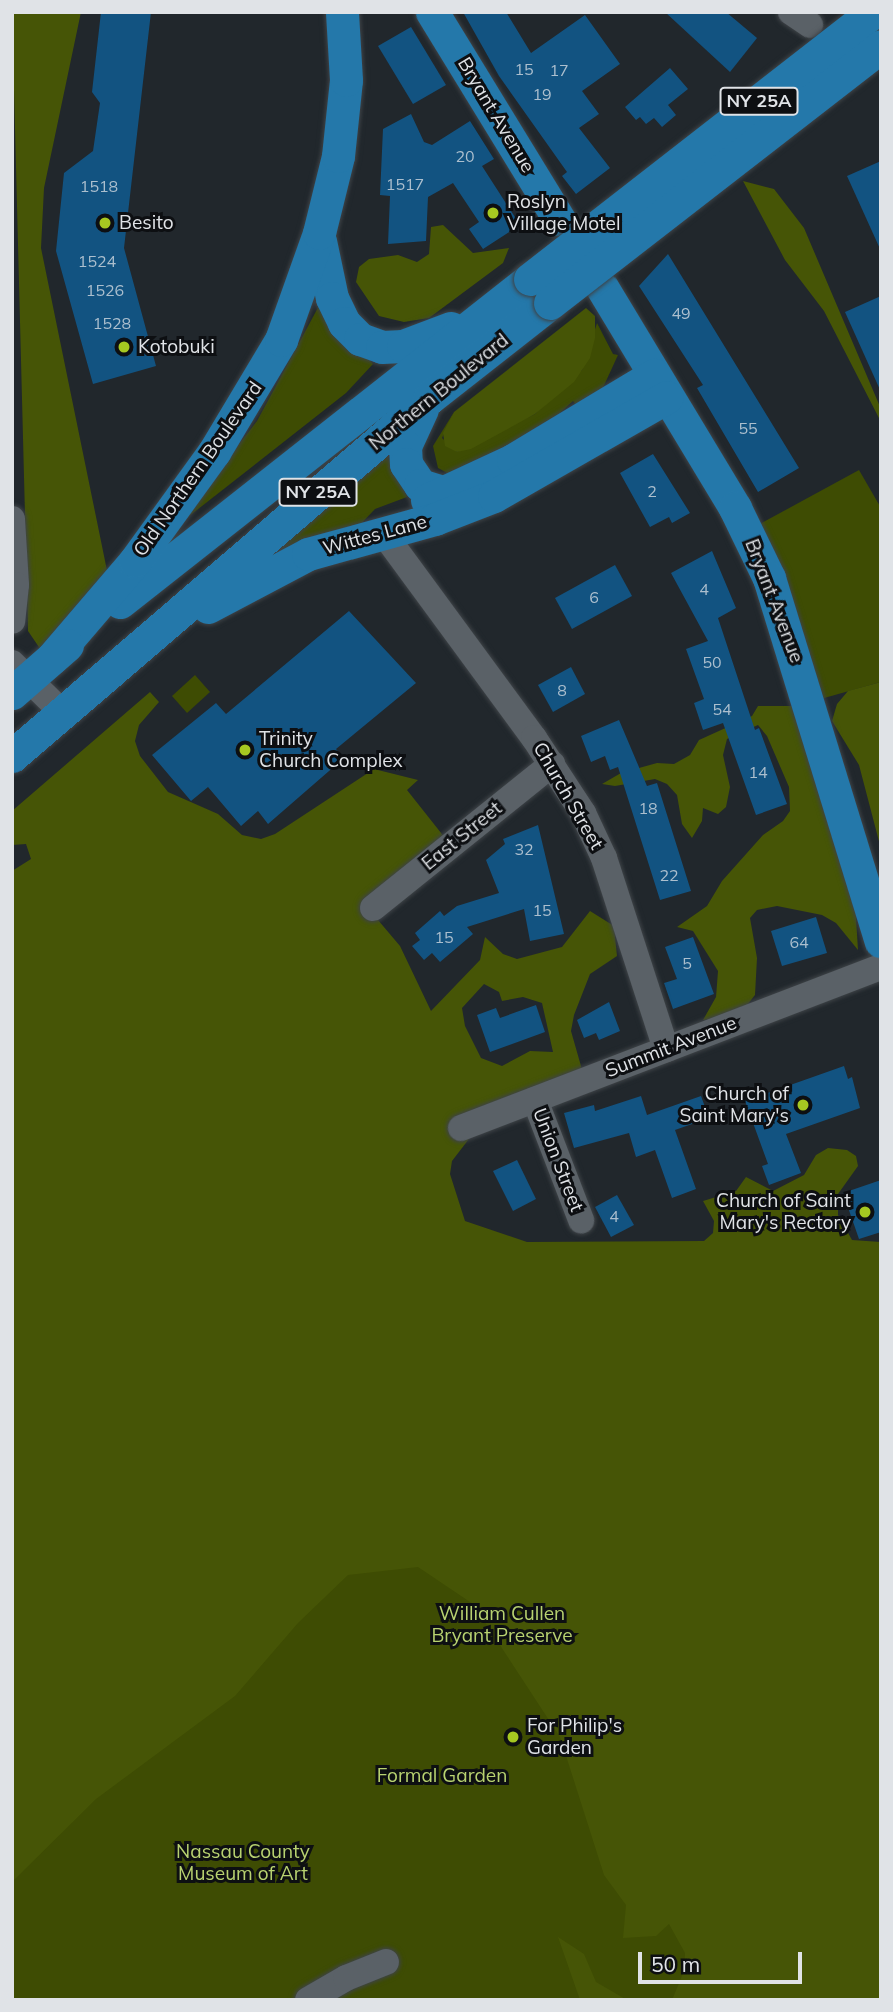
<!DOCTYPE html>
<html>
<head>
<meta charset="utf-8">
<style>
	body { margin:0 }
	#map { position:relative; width:893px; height:2012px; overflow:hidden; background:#21272c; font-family:Mulish,sans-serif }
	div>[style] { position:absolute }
	.green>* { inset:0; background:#3e4c03 }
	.forest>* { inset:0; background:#465506 }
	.building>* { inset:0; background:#125381 }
	.roads { filter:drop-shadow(0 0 2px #3e4347) drop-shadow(0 0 2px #3e4347) }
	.minor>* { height:26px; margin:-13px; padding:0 13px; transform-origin:13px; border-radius:13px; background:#5a6167 }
	.major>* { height:33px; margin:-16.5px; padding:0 16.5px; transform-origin:16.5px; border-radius:16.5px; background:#2478aa }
	.bridges { filter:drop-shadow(0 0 2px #3e4347) drop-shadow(0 0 2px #3e4347) }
	.major-bridge>* { height:33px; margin:-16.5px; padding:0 16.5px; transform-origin:16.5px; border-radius:16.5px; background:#2478aa }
	.dots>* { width:19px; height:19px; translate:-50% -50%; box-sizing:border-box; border:4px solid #0d0f12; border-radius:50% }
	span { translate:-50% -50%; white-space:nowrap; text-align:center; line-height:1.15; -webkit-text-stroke:6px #0d0f12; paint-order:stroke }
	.number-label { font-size:16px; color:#acbfce }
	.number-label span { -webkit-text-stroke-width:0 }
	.shield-label span { padding:2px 5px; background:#0d0f12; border:2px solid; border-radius:5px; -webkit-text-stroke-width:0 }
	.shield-label { font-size:18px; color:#e0e3e7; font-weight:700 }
	.street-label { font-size:19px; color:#e0e3e7 }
	.poi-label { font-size:19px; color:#e0e3e7 }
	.left { translate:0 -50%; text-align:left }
	.right { translate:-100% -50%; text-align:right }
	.park-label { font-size:19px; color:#b8d270 }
	.frame { position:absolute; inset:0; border:14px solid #e0e3e7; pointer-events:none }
	.scale { position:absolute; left:638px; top:1952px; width:164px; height:32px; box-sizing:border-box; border:4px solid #e0e3e7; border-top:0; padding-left:9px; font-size:21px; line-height:24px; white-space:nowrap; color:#e0e3e7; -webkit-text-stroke:5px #0d0f12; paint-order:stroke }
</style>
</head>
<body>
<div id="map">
	<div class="green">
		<i style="clip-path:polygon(321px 302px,373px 364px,346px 393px,174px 528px,257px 421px)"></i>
		<i style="clip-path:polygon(597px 323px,613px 354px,618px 355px,601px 392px,578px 407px,573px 401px,549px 423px,451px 475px,438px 468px,433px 446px,454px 412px,442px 438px,457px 452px,535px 414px,582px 370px)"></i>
		<i style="clip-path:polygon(387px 453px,407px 497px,375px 509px,356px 529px,261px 564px)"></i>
		<i style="clip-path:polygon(859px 470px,881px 508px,881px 682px,810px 702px,747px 531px)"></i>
		<i style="clip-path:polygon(195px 675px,210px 692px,187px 713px,172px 696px)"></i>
		<i style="clip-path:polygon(881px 1242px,881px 2000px,12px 2000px,12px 1564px,481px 1251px)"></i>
	</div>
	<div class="forest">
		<i style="clip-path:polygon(12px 12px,81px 12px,44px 188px,41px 248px,111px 590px,45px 656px,28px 631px)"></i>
		<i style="clip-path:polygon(743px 181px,774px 189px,804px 228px,881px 409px,881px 422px,824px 311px,785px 260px)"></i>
		<i style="clip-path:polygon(443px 225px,473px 253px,509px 248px,503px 263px,429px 318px,404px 322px,379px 316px,356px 282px,359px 267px,369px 259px,398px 255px,417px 262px,429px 254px,431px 227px)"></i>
		<i style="clip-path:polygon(586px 308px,595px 316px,595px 338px,590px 358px,574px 382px,535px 414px,471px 449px,457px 452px,445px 446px,443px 433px,454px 412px)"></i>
		<i style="clip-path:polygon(881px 682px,881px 849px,859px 765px,832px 721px,837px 704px,848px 691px)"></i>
		<i style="clip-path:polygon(evenodd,150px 692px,159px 702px,139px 725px,135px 741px,140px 756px,168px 792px,218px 814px,242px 835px,261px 839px,275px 834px,374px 769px,418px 780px,407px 790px,449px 843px,367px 907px,400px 946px,431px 1011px,480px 960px,485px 937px,503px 954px,517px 959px,562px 947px,590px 911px,614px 926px,617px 956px,590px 974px,574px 1015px,571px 1031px,585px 1080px,472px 1135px,452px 1161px,450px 1174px,465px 1221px,527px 1242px,704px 1241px,713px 1233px,714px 1221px,703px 1201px,736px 1191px,746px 1177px,773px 1191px,804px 1175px,816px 1155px,828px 1148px,847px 1150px,856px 1156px,858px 1166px,838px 1194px,838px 1215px,852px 1240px,881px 1242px,881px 2000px,672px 2000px,684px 1971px,685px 1953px,669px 1924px,656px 1936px,623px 1938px,626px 1905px,604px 1875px,560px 1737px,473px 1604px,418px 1567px,348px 1575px,298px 1623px,235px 1696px,96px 1799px,12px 1882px,12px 871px,31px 859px,26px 844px,12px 845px,12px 811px,150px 692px,484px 984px,499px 992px,502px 1001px,523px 997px,542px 1003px,553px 1052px,530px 1051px,502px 1066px,481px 1058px,465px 1026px,462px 1008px,484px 984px)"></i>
		<i style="clip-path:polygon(758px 706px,798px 706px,855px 901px,858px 950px,836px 923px,822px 915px,777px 906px,757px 910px,750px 918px,757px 958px,755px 995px,744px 1009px,723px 1018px,703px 1020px,716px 997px,718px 971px,693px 931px,677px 927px,707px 906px,722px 881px,763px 835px,783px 821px,790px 811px,789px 787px,767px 736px,758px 725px,727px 739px,723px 755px,730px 787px,726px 807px,718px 814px,703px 808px,702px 821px,692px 838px,682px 824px,677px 795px,667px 784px,655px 779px,615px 786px,602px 784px,621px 773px,657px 763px,674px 764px,690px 755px,699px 740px,752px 716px)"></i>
		<i style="clip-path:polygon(558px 1937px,584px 1954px,596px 1982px,627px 2000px,580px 2000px)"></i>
	</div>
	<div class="building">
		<i style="clip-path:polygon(101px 12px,151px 12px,124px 248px,156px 366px,93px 384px,56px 251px,64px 173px,93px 151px,100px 103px,92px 92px)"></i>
		<i style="clip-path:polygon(463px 12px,506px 12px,531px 53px,585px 15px,620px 64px,582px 91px,599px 114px,579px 128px,610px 168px,576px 194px,562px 176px,567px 172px,499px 76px)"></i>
		<i style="clip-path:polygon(665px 12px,726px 12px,757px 38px,730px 72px)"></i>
		<i style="clip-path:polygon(411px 27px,446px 85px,413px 104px,378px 46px)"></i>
		<i style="clip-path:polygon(670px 68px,688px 89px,668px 105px,676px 115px,662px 127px,654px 118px,646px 124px,640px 117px,636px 120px,625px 107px)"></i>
		<i style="clip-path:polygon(411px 114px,424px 142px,432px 145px,470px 121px,494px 159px,482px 166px,520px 225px,483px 249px,469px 229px,479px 222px,453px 183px,428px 197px,426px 241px,388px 244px,390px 196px,380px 195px,383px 129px)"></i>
		<i style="clip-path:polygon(881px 161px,881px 251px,847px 176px)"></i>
		<i style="clip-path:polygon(668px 254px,799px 468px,758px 492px,697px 388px,703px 385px,639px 286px)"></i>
		<i style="clip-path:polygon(881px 296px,881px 392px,845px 312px)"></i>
		<i style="clip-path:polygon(653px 454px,690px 513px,672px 523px,669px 517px,650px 527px,620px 473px)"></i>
		<i style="clip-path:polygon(712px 551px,736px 608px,718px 618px,755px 730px,759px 728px,787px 804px,756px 815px,723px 723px,703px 730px,694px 703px,704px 699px,686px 649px,708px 641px,671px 573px)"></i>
		<i style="clip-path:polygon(615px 565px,632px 596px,572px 629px,555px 598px)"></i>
		<i style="clip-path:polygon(349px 611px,416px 683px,336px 749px,344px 758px,268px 824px,258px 811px,241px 826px,208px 787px,191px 801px,152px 755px,216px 703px,226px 714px)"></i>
		<i style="clip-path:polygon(571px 667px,585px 694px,553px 712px,538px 685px)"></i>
		<i style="clip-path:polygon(619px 720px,647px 786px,657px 783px,691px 891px,660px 900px,618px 767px,610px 770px,605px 756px,591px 762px,581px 736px)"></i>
		<i style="clip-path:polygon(538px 825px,564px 934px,530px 941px,524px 909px,467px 927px,473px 934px,440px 962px,432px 953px,424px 960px,412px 946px,420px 940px,415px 933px,440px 911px,444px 916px,457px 906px,499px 893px,486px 860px,505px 844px,503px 839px)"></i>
		<i style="clip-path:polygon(816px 917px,827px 953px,782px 966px,771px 931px)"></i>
		<i style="clip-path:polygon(693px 937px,714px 994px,673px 1009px,664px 983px,677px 979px,665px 947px)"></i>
		<i style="clip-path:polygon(609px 1002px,620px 1031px,599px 1040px,596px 1033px,584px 1038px,577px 1020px)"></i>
		<i style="clip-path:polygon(536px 1005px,545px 1032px,490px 1052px,477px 1015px,496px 1008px,500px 1018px)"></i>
		<i style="clip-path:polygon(844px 1066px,848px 1079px,852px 1077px,860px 1108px,786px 1134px,801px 1173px,769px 1185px,762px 1166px,768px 1164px,745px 1101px)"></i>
		<i style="clip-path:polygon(641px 1096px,647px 1115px,701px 1096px,709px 1118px,675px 1130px,696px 1189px,672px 1198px,655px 1150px,636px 1157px,629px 1133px,574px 1148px,564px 1113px,594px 1105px,595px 1111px)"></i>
		<i style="clip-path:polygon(517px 1160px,536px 1199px,513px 1211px,493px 1171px)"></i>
		<i style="clip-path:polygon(881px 1180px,881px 1232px,859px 1239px,843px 1193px)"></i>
		<i style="clip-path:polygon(617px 1195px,634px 1225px,611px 1237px,595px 1207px)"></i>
	</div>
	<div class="roads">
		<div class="minor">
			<i style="left:791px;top:12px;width:23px;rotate:34deg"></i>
			<i style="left:12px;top:519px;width:66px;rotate:86.5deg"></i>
			<i style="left:16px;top:585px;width:36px;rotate:96deg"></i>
			<i style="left:384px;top:534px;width:253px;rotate:53.7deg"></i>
			<i style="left:534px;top:738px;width:90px;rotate:56.8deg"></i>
			<i style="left:583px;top:813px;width:50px;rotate:65deg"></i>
			<i style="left:604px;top:858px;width:201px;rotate:72deg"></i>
			<i style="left:12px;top:663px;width:70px;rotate:44.4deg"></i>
			<i style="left:373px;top:908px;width:230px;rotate:-38.8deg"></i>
			<i style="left:535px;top:1100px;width:129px;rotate:69deg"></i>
			<i style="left:461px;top:1128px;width:450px;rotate:-21deg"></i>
			<i style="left:308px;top:2000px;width:44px;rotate:-30.1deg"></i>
			<i style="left:346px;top:1978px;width:43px;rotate:-21.8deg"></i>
		</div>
		<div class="major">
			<i style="left:432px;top:12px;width:243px;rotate:58.5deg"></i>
			<i style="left:320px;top:241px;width:58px;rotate:78.1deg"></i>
			<i style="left:332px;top:298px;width:28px;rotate:64deg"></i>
			<i style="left:344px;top:323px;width:23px;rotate:45deg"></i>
			<i style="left:360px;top:339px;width:23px;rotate:20deg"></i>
			<i style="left:382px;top:347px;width:21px;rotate:-3deg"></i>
			<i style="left:403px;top:346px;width:51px;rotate:-20.6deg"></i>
			<i style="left:603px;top:289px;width:256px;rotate:58.9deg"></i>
			<i style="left:735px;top:508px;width:78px;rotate:64.1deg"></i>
			<i style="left:769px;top:578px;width:380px;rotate:72.9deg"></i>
			<i style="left:422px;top:409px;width:41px;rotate:114.7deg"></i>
			<i style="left:405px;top:446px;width:18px;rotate:87deg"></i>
			<i style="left:406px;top:464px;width:25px;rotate:56deg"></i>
			<i style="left:420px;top:485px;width:28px;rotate:17deg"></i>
			<i style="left:427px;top:500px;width:95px;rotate:-24.9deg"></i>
			<i style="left:513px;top:460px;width:165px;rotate:-31.1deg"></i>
			<i style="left:120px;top:602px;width:522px;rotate:-38.23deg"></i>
			<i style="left:208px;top:607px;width:113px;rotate:-27.9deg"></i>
			<i style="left:308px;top:554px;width:132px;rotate:-15.4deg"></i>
			<i style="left:435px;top:519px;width:63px;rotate:-21.3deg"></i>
			<i style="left:494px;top:496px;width:199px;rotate:-29.8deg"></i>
			<i style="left:52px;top:658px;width:128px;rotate:-49.4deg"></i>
			<i style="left:135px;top:561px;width:135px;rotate:-54.1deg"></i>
			<i style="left:214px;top:452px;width:131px;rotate:-59.1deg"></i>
			<i style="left:281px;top:340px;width:114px;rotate:-70.4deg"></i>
			<i style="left:319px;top:233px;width:79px;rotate:-76.1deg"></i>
			<i style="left:338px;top:156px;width:76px;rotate:-84deg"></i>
			<i style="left:346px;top:80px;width:68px;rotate:-93.4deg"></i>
			<i style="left:12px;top:693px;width:73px;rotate:-41.1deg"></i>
			<i style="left:12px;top:756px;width:550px;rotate:-40.65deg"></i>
			<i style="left:429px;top:398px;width:154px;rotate:-38.1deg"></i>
		</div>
	</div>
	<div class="bridges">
		<div class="major-bridge">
			<i style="left:530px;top:279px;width:435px;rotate:-37.9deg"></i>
			<i style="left:550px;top:303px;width:419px;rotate:-37.8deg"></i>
		</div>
	</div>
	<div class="dots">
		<i style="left:493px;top:213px;background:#a6c821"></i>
		<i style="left:105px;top:223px;background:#a6c821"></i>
		<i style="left:124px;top:347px;background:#a6c821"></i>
		<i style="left:245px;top:750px;background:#a6c821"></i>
		<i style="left:803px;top:1105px;background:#a6c821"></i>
		<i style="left:865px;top:1212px;background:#a6c821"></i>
		<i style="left:513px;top:1737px;background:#a6c821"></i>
	</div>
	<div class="number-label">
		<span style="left:524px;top:69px">15</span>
		<span style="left:559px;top:70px">17</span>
		<span style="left:542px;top:94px">19</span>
		<span style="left:465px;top:156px">20</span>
		<span style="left:405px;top:184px">1517</span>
		<span style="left:99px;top:186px">1518</span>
		<span style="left:97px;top:261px">1524</span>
		<span style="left:105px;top:290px">1526</span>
		<span style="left:681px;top:313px">49</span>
		<span style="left:112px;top:323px">1528</span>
		<span style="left:748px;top:428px">55</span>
		<span style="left:652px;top:491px">2</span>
		<span style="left:704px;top:589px">4</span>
		<span style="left:594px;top:597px">6</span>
		<span style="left:712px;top:662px">50</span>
		<span style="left:562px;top:690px">8</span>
		<span style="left:722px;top:709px">54</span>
		<span style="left:758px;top:772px">14</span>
		<span style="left:648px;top:808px">18</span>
		<span style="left:524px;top:849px">32</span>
		<span style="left:669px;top:875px">22</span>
		<span style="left:542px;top:910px">15</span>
		<span style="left:444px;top:937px">15</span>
		<span style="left:799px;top:942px">64</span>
		<span style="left:687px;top:963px">5</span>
		<span style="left:614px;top:1216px">4</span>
	</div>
	<div class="shield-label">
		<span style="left:759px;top:101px">NY 25A</span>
		<span style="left:318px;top:492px">NY 25A</span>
	</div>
	<div class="street-label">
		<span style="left:496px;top:115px;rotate:59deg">Bryant Avenue</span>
		<span style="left:439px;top:392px;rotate:-39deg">Northern Boulevard</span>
		<span style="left:198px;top:469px;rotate:-55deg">Old Northern Boulevard</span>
		<span style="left:375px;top:535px;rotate:-15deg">Wittes Lane</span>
		<span style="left:774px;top:601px;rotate:69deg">Bryant Avenue</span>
		<span style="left:568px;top:796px;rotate:60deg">Church Street</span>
		<span style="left:462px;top:836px;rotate:-39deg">East Street</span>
		<span style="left:671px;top:1047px;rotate:-21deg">Summit Avenue</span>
		<span style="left:558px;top:1160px;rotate:69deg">Union Street</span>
	</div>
	<div class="poi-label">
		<span class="left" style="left:507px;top:213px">Roslyn<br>Village Motel</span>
		<span class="left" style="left:119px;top:223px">Besito</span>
		<span class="left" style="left:138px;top:347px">Kotobuki</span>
		<span class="left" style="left:259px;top:750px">Trinity<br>Church Complex</span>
		<span class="right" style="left:789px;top:1105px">Church of<br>Saint Mary's</span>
		<span class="right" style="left:851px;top:1212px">Church of Saint<br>Mary's Rectory</span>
		<span class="left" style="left:527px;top:1737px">For Philip's<br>Garden</span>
	</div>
	<div class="park-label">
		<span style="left:502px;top:1625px">William Cullen<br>Bryant Preserve</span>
		<span style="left:442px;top:1776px">Formal Garden</span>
		<span style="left:243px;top:1863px">Nassau County<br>Museum of Art</span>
	</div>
	<div class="frame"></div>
	<div class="scale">50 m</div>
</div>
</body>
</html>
